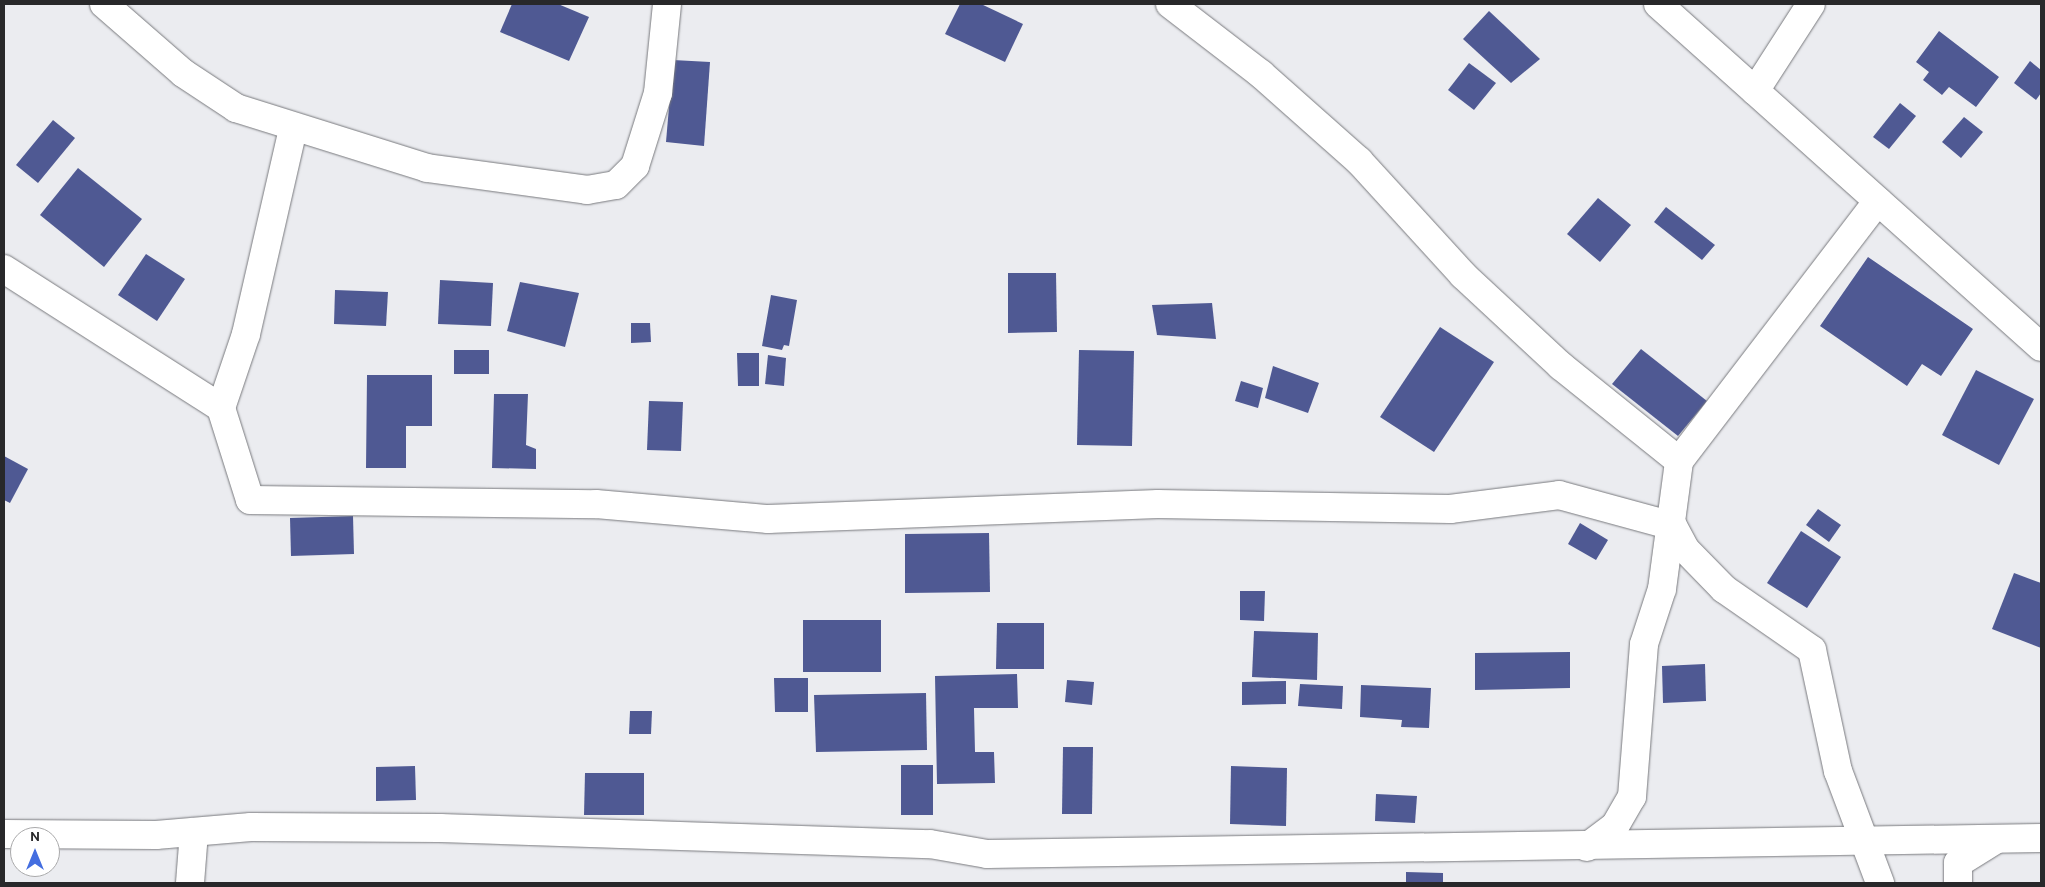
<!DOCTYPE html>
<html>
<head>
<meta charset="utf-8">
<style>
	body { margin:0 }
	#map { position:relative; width:2045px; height:887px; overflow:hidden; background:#ebecf0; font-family:Overpass,sans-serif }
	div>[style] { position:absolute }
	.building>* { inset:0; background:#4f5993 }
	.roads { filter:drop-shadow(0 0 1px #78797d) drop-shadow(0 0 1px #78797d) }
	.street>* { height:28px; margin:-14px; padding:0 14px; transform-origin:14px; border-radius:14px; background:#fff }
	span { translate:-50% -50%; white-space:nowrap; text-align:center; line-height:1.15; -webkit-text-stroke:5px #fff; paint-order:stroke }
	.frame { position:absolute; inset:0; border:5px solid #28282a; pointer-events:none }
	.north { position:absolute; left:10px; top:827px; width:50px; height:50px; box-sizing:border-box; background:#fff; border:1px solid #a9a9aa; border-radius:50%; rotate:0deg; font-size:14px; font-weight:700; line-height:20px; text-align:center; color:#28282a }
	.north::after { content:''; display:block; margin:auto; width:18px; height:22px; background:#446ee0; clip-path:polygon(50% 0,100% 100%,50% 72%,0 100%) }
</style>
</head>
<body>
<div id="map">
	<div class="building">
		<i style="clip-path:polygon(512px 4px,558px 4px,589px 17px,569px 61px,500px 32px)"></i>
		<i style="clip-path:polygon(960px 4px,981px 4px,1023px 24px,1005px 62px,945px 34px)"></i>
		<i style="clip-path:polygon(1489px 11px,1540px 59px,1511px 83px,1463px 39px)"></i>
		<i style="clip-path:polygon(1939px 31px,1999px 77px,1976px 107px,1949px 87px,1942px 95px,1923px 80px,1929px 72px,1916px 62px)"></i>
		<i style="clip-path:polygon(673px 60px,710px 62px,704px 146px,666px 142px)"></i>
		<i style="clip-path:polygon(2030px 61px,2041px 70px,2041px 93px,2036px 100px,2014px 83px)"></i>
		<i style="clip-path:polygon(1469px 63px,1496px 83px,1474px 110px,1448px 90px)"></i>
		<i style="clip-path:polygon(1900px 103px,1916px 116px,1889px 149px,1873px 137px)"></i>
		<i style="clip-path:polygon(1964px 117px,1983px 132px,1961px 158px,1942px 142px)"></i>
		<i style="clip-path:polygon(53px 120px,75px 138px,38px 183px,16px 165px)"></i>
		<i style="clip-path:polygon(78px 168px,142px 219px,104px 267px,40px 215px)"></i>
		<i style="clip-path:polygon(1598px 198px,1631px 225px,1600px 262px,1567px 234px)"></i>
		<i style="clip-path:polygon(1666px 207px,1715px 245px,1702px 260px,1654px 222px)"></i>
		<i style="clip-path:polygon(146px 254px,185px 279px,157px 321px,118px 295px)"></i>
		<i style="clip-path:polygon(1868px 257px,1973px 329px,1941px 376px,1922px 364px,1907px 386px,1820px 326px)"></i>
		<i style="clip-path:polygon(1008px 273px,1056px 273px,1057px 332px,1008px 333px)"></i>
		<i style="clip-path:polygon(440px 280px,493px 283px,491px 326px,438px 324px)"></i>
		<i style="clip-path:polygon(520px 282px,579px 293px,565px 347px,507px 331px)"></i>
		<i style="clip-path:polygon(335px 290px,388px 292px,386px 326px,334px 324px)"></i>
		<i style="clip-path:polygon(771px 295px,797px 300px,789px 346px,784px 345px,782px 350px,762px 346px)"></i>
		<i style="clip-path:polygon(1212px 303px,1216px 339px,1157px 335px,1152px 305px)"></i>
		<i style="clip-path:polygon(631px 323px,650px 323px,651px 342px,631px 343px)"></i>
		<i style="clip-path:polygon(1440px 327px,1494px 362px,1434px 452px,1380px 417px)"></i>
		<i style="clip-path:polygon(1641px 349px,1707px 401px,1678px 436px,1612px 384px)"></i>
		<i style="clip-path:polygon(454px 350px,489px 350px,489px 374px,454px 374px)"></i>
		<i style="clip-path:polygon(1079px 350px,1134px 351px,1132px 446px,1077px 445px)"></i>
		<i style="clip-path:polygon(737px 353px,759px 353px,759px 386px,738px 386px)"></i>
		<i style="clip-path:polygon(768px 355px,786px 358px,784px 386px,765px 384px)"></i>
		<i style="clip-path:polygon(1273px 366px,1319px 383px,1308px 413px,1265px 398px)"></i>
		<i style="clip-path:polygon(1976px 370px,2034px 399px,1999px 465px,1942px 435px)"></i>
		<i style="clip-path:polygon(367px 375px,432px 375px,432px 426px,406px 426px,406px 468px,366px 468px)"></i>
		<i style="clip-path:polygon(1241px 381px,1263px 388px,1258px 408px,1235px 401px)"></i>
		<i style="clip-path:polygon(494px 394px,528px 394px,526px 445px,536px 449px,536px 469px,492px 468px)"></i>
		<i style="clip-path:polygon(649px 401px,683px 402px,681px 451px,647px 450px)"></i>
		<i style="clip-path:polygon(4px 456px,28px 469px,10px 503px,4px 500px)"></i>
		<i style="clip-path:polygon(1818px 509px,1841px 525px,1829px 542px,1806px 525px)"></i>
		<i style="clip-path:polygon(353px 516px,354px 554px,291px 556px,290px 518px)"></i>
		<i style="clip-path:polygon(1580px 523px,1608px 540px,1596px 560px,1568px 544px)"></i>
		<i style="clip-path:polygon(1801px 531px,1841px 557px,1807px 608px,1767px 583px)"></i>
		<i style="clip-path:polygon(989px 533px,990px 592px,905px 593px,905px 534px)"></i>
		<i style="clip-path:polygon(2014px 573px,2041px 583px,2041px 648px,1992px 629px)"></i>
		<i style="clip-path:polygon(1240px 591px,1265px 591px,1264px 621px,1240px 620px)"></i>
		<i style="clip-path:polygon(803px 620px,881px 620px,881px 672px,803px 672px)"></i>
		<i style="clip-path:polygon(997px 623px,1044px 623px,1044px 669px,996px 669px)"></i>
		<i style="clip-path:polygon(1254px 631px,1318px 633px,1317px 680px,1252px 677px)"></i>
		<i style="clip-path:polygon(1570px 652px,1570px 688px,1475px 690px,1475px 653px)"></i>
		<i style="clip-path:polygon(1705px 664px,1706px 701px,1663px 703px,1662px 666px)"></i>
		<i style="clip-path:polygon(1017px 674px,1018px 708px,974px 708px,975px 752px,994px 752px,995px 783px,937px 784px,935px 676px)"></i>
		<i style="clip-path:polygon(774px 678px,808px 678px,808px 712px,775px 712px)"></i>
		<i style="clip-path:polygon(1067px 680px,1094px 682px,1092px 705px,1065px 702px)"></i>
		<i style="clip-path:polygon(1286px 681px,1286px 704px,1242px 705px,1242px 682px)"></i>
		<i style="clip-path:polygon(1300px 684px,1343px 686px,1342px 709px,1298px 706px)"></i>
		<i style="clip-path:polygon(1361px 685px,1431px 688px,1429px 728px,1401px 727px,1402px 720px,1360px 717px)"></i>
		<i style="clip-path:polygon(926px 693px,927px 750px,816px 752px,814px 695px)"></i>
		<i style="clip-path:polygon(630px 711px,652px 711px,651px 734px,629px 734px)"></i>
		<i style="clip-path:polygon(1063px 747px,1093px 747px,1092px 814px,1062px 814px)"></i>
		<i style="clip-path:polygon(901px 765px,933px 765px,933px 815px,901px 815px)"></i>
		<i style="clip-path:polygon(415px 766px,416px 800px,376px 801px,376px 767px)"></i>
		<i style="clip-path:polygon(1231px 766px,1287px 768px,1286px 826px,1230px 824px)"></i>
		<i style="clip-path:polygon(585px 773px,644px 773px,644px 815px,584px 815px)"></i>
		<i style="clip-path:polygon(1376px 794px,1417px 796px,1415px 823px,1375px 821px)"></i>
		<i style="clip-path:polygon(1406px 872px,1443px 873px,1443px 883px,1406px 883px)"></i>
	</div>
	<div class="roads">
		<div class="street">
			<i style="left:104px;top:4px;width:105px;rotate:41.1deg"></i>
			<i style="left:183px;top:73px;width:64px;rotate:33.4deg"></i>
			<i style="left:236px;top:108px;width:200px;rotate:17.4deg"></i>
			<i style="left:427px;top:168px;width:162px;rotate:7.8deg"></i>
			<i style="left:587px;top:190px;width:29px;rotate:-10deg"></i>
			<i style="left:616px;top:185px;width:27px;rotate:-45deg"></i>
			<i style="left:635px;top:166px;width:77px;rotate:-72.5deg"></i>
			<i style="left:658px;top:93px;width:89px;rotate:-84.2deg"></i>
			<i style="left:1170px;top:4px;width:115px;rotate:37.6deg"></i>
			<i style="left:1261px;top:74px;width:131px;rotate:41.6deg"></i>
			<i style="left:1359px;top:161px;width:154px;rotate:47.6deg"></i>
			<i style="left:1463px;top:275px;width:134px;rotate:42.9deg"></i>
			<i style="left:1561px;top:366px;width:151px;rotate:38.8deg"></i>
			<i style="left:1658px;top:4px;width:514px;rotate:41.85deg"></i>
			<i style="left:1755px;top:91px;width:103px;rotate:-57.2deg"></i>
			<i style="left:4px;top:269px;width:258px;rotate:32.6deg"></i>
			<i style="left:221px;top:408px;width:96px;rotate:72.5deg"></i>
			<i style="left:250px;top:500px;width:346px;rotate:0.7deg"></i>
			<i style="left:596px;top:504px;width:173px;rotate:5deg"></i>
			<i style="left:768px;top:519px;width:390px;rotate:-2.2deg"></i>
			<i style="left:1158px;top:504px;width:292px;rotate:1deg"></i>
			<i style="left:1450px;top:509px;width:110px;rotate:-7.3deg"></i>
			<i style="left:1559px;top:495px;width:118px;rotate:15.2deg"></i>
			<i style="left:1673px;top:526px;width:27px;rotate:62deg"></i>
			<i style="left:1686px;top:550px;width:54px;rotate:45.7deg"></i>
			<i style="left:1724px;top:589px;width:107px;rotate:34.7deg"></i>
			<i style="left:1812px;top:650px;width:124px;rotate:77.9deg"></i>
			<i style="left:1838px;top:771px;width:120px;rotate:69.4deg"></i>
			<i style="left:221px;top:408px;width:78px;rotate:-71.3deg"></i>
			<i style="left:246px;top:334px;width:210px;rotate:-77.1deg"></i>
			<i style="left:4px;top:834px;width:152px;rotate:0.4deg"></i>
			<i style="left:156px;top:835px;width:95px;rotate:-4.8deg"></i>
			<i style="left:251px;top:827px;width:189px;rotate:0.3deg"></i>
			<i style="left:440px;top:828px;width:490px;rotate:1.9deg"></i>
			<i style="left:930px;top:844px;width:58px;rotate:10deg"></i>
			<i style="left:987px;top:854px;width:1054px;rotate:-0.87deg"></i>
			<i style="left:1587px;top:847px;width:35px;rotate:-37deg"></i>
			<i style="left:1615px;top:826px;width:34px;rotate:-60deg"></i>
			<i style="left:1632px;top:797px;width:153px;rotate:-85.5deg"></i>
			<i style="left:1644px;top:644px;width:58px;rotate:-71.9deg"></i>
			<i style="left:1662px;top:589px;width:129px;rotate:-82.4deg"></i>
			<i style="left:1679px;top:461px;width:327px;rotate:-52.6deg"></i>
			<i style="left:190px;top:883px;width:51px;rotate:-85.5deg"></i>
			<i style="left:1958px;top:883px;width:20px;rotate:-90deg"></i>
			<i style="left:1958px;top:863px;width:44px;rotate:-31.9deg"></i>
		</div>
	</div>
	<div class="frame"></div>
	<div class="north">N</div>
</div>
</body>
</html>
